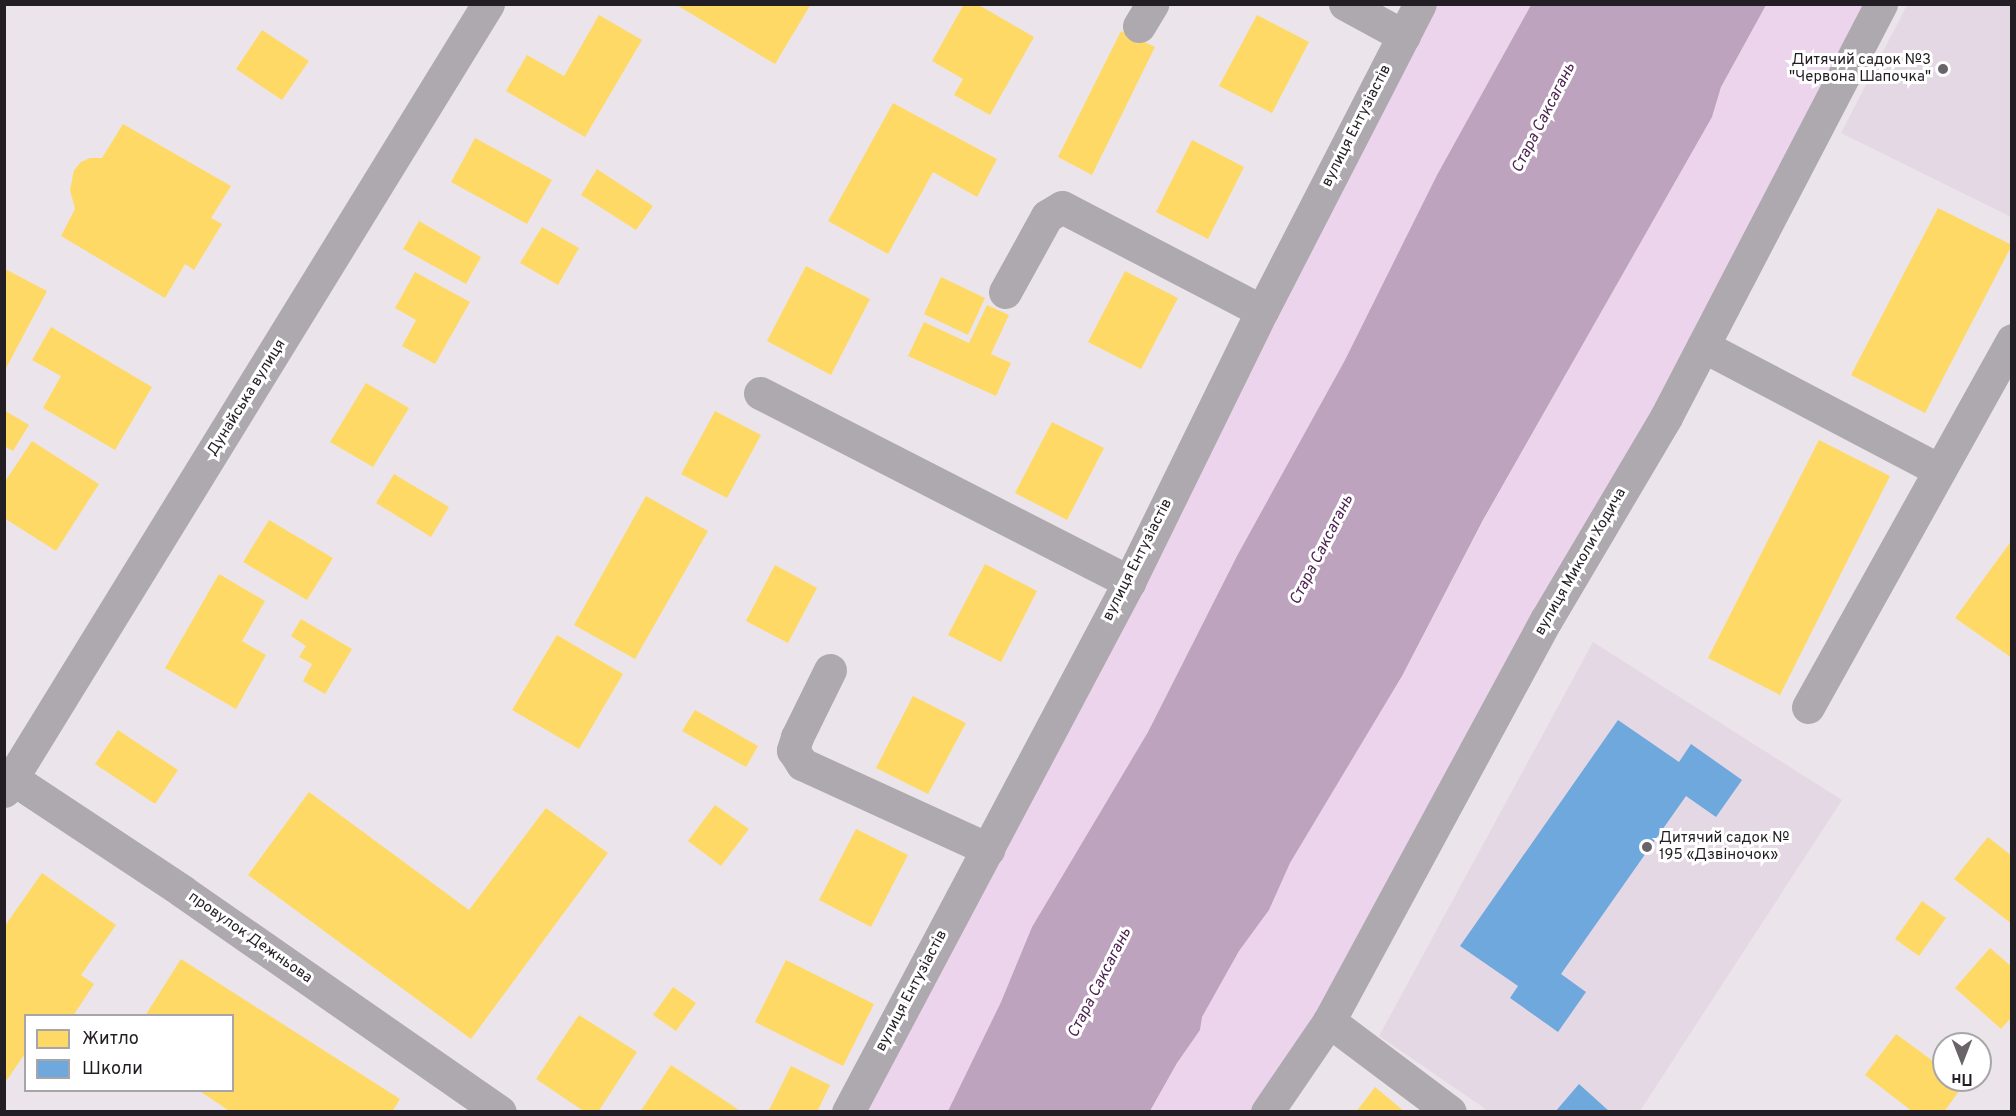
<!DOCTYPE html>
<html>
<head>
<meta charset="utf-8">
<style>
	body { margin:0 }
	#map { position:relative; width:2016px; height:1116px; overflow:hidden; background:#ebe5eb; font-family:Overpass,sans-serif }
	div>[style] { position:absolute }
	.built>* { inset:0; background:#e4d8e4 }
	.green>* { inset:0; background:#ebd4ec }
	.water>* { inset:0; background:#bea3be }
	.homes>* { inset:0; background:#ffd966 }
	.schools>* { inset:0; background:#6fa8dc }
	.minor>* { height:33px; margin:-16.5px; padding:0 16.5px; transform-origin:16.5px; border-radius:16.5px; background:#aea9af }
	.dots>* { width:16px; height:16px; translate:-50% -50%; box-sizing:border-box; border:3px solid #fff; border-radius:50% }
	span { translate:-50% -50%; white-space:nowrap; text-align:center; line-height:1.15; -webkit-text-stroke:6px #fff; paint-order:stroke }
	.poi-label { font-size:15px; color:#231e23 }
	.right { translate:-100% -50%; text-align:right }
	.left { translate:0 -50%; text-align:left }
	.street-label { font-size:15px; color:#231e23 }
	.water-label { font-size:16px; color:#4d2150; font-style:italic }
	.frame { position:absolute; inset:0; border:6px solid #231e23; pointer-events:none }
	.legend { position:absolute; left:24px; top:1014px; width:210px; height:78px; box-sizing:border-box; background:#fff; border:2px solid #a7a5a7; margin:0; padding:8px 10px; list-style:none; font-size:18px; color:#231e23 }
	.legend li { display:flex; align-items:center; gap:12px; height:30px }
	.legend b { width:30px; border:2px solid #a7a5a7 }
	.north { position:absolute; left:1932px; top:1032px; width:60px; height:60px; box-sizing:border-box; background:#fff; border:2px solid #a7a5a7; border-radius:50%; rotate:180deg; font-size:16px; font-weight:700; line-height:24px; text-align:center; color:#231e23 }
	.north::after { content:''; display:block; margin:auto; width:21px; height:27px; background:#696469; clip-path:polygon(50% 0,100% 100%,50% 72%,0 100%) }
</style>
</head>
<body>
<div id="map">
	<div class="built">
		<i style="clip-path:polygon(1907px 5px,2011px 5px,2011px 217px,1841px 133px)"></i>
		<i style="clip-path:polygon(1593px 642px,1842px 800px,1640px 1111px,1485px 1111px,1484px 1108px,1379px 1036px)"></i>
	</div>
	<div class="green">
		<i style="clip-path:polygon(1420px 5px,1531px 5px,1437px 175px,1345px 360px,1237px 556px,1148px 732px,1032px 927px,1001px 1002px,948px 1111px,848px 1112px)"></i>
		<i style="clip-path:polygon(1766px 5px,1881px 5px,1269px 1111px,1150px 1112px,1177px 1063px,1200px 1030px,1202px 1017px,1239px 951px,1269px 910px,1290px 863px,1402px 676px,1489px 510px,1712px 117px,1721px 87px)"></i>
	</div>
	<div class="water">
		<i style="clip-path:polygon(1531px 5px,1766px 5px,1721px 87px,1712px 117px,1483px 520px,1402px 676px,1290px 863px,1269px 910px,1239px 951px,1202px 1017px,1200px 1030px,1177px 1063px,1150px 1111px,948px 1111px,1001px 1002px,1032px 927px,1148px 732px,1237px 556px,1345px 360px,1437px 175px)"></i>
	</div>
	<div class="homes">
		<i style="clip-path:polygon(675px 4px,811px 4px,775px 64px)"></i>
		<i style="clip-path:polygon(964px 4px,977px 4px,1034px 37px,990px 115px,954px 95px,963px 79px,932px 61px)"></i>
		<i style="clip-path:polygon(599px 15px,642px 40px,585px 137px,506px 91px,527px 55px,564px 76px)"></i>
		<i style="clip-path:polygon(1257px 15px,1309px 42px,1272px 113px,1219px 86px)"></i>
		<i style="clip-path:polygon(262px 30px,309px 61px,282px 100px,236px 69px)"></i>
		<i style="clip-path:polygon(1121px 31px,1155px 47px,1092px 175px,1058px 157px)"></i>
		<i style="clip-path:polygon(893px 103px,997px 159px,977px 197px,933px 172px,888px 254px,828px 221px)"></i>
		<i style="clip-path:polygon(123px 124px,231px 186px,211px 218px,222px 224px,194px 270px,185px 264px,165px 298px,61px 236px,75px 209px,70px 190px,74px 170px,81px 162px,90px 158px,102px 158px)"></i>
		<i style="clip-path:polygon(475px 138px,552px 180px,527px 224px,451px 182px)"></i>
		<i style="clip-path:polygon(1192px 140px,1244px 167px,1208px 239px,1156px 212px)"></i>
		<i style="clip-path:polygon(597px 169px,653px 206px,636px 230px,581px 195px)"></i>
		<i style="clip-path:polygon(1938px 208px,2012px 245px,1925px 413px,1851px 375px)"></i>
		<i style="clip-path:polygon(419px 221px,481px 257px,466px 284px,403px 249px)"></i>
		<i style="clip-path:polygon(542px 227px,579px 248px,558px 285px,520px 263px)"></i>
		<i style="clip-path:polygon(806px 266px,870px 299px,831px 375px,767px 341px)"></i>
		<i style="clip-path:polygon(5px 269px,47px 291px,4px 372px,4px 270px)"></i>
		<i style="clip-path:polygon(1125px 271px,1178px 298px,1141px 369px,1088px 342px)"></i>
		<i style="clip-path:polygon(415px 272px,470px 302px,435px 364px,402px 346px,416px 320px,395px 308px)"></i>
		<i style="clip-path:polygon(941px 277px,985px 298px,968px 335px,924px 314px)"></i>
		<i style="clip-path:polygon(987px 305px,1009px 315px,991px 354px,1011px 363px,996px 396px,908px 356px,924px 322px,969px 343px)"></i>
		<i style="clip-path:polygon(51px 327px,152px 387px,115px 450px,43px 408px,61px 376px,32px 360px)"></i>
		<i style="clip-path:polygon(366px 383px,409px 408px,373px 467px,330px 442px)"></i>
		<i style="clip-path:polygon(4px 410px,29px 425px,13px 451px,4px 446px)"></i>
		<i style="clip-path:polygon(715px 411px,761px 435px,727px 498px,681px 474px)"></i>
		<i style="clip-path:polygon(1052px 422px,1104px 448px,1067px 520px,1015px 493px)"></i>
		<i style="clip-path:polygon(1819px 440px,1890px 476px,1780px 695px,1708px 658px)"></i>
		<i style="clip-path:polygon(32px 441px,99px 484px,56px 551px,4px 518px,4px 483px)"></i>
		<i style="clip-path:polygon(394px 474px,449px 507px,431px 537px,376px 503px)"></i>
		<i style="clip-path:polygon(646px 496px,708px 531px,635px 659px,574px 625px)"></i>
		<i style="clip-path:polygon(269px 520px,333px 558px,307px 600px,243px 562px)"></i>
		<i style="clip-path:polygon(2012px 540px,2012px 658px,1955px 618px)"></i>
		<i style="clip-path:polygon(985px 564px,1037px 591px,1001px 662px,948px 635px)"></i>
		<i style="clip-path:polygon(775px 565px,817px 588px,788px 643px,746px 621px)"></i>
		<i style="clip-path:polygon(219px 574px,265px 601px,242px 641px,266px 655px,236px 709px,165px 668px)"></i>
		<i style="clip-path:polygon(301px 619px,352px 649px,325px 694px,303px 681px,312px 664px,299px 657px,306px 646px,291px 636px)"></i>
		<i style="clip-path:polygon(557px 635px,623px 674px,579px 749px,512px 710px)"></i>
		<i style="clip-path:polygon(913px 696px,966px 723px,928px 794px,876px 768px)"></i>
		<i style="clip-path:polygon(695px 710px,758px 746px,746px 767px,682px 731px)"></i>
		<i style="clip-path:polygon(118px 730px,178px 770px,155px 804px,95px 764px)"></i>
		<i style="clip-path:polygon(309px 792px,469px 910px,546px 808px,608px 853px,471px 1039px,248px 875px)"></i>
		<i style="clip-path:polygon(715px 805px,749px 829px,721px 866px,688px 841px)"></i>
		<i style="clip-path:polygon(856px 829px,908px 855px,871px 927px,819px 900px)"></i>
		<i style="clip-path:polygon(1988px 837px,2012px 856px,2012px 924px,1954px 879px)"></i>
		<i style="clip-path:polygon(42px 873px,116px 925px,81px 975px,94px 984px,73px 1016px,26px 1016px,26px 1052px,7px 1080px,4px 1078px,4px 927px)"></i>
		<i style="clip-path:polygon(1922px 901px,1946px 918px,1919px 956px,1895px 939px)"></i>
		<i style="clip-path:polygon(1990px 948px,2012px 967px,2012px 1017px,2001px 1029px,1955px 988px)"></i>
		<i style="clip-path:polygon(181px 959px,400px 1099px,392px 1112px,231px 1112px,198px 1090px,232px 1090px,232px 1016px,145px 1016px)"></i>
		<i style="clip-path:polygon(786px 960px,874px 1004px,843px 1066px,755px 1022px)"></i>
		<i style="clip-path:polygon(673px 987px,696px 1003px,676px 1031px,653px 1015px)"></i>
		<i style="clip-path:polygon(579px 1015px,637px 1052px,598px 1112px,585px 1112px,536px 1079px)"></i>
		<i style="clip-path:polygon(1896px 1034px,1944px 1069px,1944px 1080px,1958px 1080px,1964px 1084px,1944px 1112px,1913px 1112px,1865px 1075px)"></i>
		<i style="clip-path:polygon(671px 1065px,742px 1112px,640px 1112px)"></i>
		<i style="clip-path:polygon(791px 1066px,830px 1085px,817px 1112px,768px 1112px)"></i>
		<i style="clip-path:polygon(1375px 1087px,1405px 1112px,1356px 1112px)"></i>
	</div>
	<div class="schools">
		<i style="clip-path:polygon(1618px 720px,1679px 762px,1691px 744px,1742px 780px,1716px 817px,1686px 796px,1561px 974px,1586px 992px,1558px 1032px,1510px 998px,1518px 986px,1460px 946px)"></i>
		<i style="clip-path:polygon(1579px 1084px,1610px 1112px,1555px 1112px)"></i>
	</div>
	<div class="minor">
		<i style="left:1345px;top:4px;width:67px;rotate:28.5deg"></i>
		<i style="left:1139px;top:26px;width:26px;rotate:-59deg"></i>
		<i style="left:1005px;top:292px;width:87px;rotate:-61.1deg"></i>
		<i style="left:1047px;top:216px;width:17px;rotate:-31deg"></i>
		<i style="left:1062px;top:207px;width:225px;rotate:27.5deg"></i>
		<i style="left:1703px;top:346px;width:267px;rotate:27.7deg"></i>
		<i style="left:760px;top:393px;width:415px;rotate:27.1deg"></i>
		<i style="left:830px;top:670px;width:75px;rotate:116.2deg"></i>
		<i style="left:797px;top:737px;width:14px;rotate:107deg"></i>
		<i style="left:793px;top:750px;width:17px;rotate:57deg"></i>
		<i style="left:802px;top:764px;width:205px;rotate:24.6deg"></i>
		<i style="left:1808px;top:707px;width:420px;rotate:-60.9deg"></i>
		<i style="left:4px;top:773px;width:214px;rotate:33.5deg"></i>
		<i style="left:182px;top:891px;width:387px;rotate:34.8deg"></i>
		<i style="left:4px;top:791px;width:924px;rotate:-58.41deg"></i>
		<i style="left:1329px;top:1021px;width:151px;rotate:36.9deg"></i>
		<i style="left:848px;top:1112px;width:600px;rotate:-62.07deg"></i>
		<i style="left:1129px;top:582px;width:302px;rotate:-63.9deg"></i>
		<i style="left:1262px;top:311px;width:345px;rotate:-62.8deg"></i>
		<i style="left:1267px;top:1112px;width:110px;rotate:-55.7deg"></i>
		<i style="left:1329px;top:1021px;width:456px;rotate:-61.6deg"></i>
		<i style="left:1546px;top:620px;width:236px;rotate:-59.4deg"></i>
		<i style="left:1666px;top:417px;width:466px;rotate:-62.5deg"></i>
	</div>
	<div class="dots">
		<i style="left:1943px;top:69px;background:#696469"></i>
		<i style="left:1647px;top:847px;background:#696469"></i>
	</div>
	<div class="poi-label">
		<span class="right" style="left:1931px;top:69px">Дитячий садок №3<br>"Червона Шапочка"</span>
		<span class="left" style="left:1659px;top:847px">Дитячий садок №<br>195 «Дзвіночок»</span>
	</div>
	<div class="street-label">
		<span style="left:1357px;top:126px;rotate:-63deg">вулиця Ентузіастів</span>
		<span style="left:247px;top:398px;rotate:-58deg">Дунайська вулиця</span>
		<span style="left:1138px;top:560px;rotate:-63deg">вулиця Ентузіастів</span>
		<span style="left:1581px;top:562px;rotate:-60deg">вулиця Миколи Ходича</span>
		<span style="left:250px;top:938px;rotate:35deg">провулок Дежньова</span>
		<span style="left:912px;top:991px;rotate:-62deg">вулиця Ентузіастів</span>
	</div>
	<div class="water-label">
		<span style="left:1544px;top:118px;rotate:-63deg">Стара Саксагань</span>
		<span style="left:1322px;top:550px;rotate:-63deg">Стара Саксагань</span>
		<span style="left:1100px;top:983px;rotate:-63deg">Стара Саксагань</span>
	</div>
	<div class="frame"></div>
	<ul class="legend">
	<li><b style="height:16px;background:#ffd966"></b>Житло</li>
	<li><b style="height:16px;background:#6fa8dc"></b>Школи</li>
	</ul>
	<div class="north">Пн</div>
</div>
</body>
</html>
